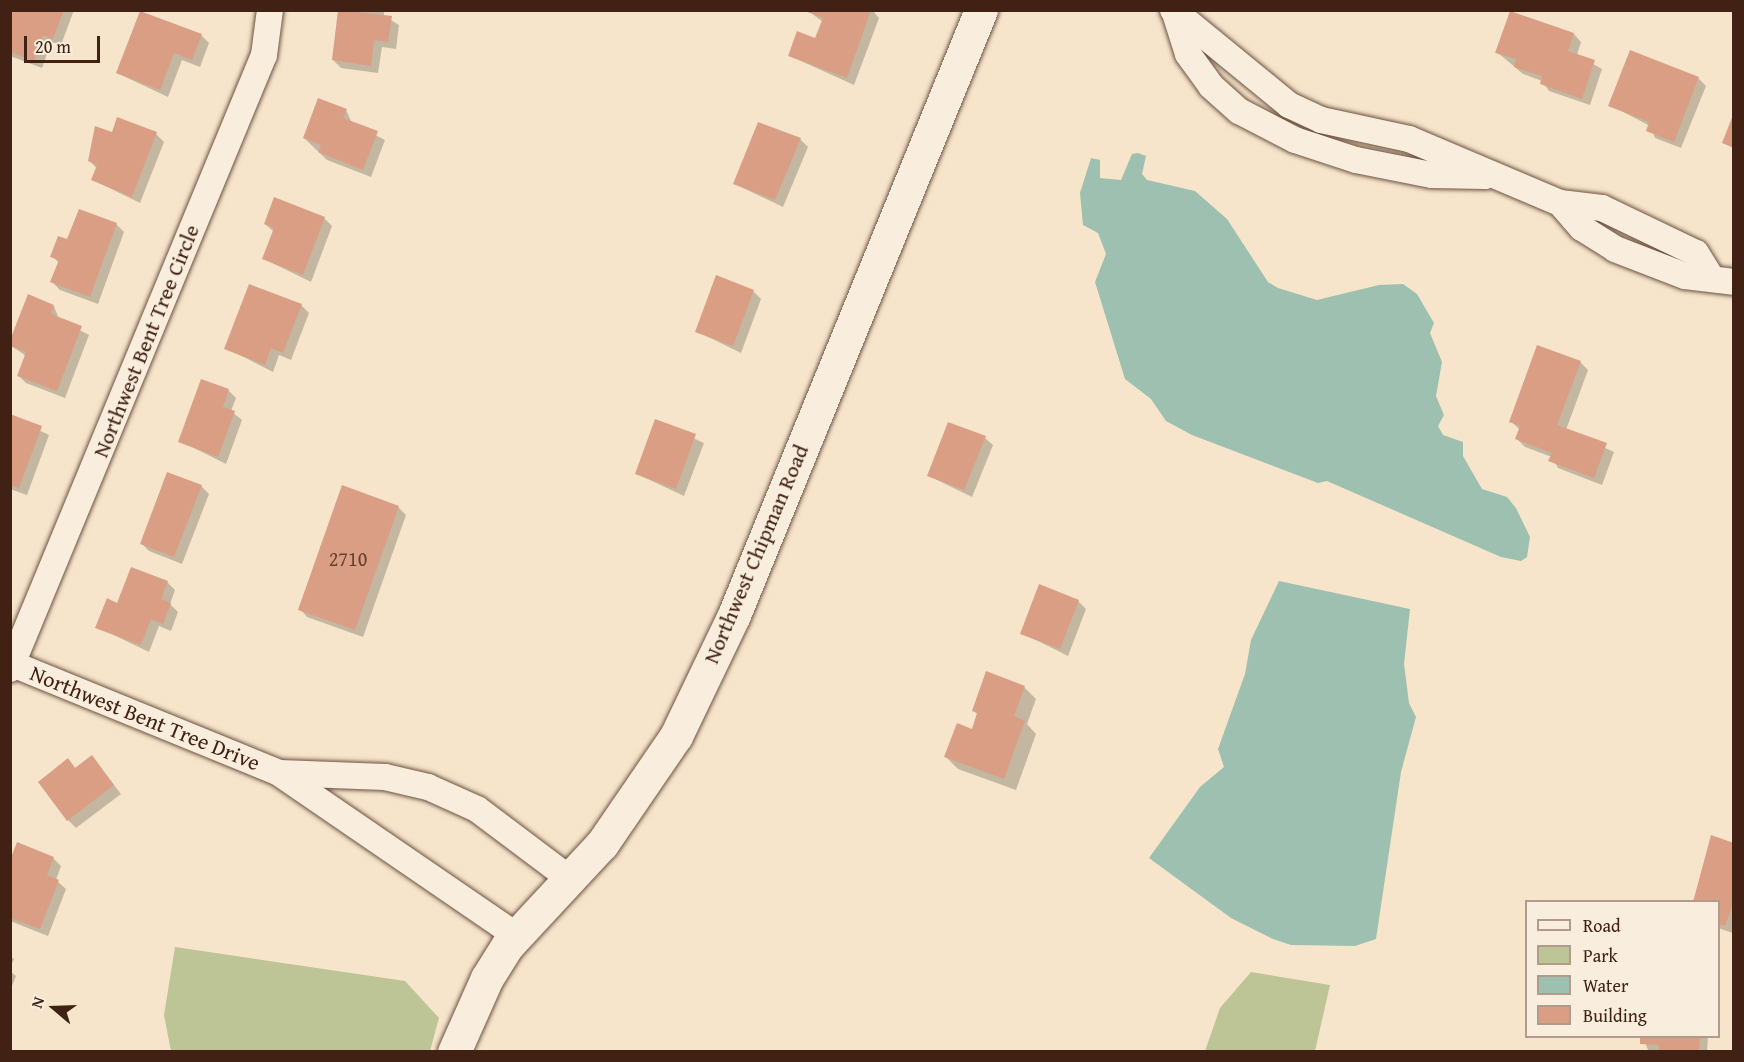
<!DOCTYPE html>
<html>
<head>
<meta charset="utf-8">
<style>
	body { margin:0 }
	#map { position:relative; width:1744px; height:1062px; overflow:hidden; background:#f6e5ca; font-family:"Gentium Book Plus",serif }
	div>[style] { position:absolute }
	.green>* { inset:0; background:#bdc496 }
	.water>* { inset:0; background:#9ec0b0 }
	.shadow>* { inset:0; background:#0003 }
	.building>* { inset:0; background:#da9e85 }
	.roads { filter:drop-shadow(0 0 2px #6e5242) drop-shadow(0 0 2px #6e5242) }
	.street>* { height:26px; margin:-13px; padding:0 13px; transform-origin:13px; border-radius:13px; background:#f9eedd }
	.secondary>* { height:33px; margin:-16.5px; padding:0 16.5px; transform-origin:16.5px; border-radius:16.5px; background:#f9eedd }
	span { translate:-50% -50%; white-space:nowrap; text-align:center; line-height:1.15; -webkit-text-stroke:4.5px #f9eedd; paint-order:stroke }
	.number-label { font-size:20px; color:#664030 }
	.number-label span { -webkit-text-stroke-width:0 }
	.street-label { font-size:22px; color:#402114 }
	.frame { position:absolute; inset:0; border:12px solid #402114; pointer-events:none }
	.legend { position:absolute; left:1525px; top:900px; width:195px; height:138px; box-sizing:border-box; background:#f9eedd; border:2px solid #af9c8d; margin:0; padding:8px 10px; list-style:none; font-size:18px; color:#402114 }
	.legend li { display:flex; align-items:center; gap:12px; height:30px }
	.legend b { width:30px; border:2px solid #af9c8d }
	.north { position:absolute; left:24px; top:978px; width:60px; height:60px; -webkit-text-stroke:4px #f9eedd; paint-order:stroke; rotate:289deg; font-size:16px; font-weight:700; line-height:24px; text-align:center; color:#402114 }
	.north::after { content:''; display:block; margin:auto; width:21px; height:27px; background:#402114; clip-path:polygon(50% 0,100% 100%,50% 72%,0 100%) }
	.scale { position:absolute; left:24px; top:36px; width:76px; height:27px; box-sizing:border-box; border:3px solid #402114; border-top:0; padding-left:8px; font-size:18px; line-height:21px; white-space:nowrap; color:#402114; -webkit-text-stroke:4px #f9eedd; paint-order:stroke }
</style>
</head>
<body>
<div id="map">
	<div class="green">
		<i style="clip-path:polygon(175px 947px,405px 981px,439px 1018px,430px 1051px,171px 1051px,164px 1015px)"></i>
		<i style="clip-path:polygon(1251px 972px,1330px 985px,1315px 1051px,1205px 1051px,1220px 1008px)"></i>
	</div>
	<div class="water">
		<i style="clip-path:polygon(1138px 153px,1146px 156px,1142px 174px,1147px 180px,1195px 191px,1227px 219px,1268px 282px,1278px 288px,1317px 300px,1379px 285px,1403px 284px,1417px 294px,1434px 323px,1430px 333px,1442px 362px,1436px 396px,1444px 415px,1438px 426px,1443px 435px,1463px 442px,1463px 456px,1482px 489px,1507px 497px,1516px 508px,1530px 537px,1527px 557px,1521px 561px,1501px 557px,1327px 481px,1318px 483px,1192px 435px,1166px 421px,1151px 399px,1125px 379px,1095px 282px,1106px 254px,1098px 233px,1083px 225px,1080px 193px,1091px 158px,1100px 160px,1100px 178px,1121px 180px,1132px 154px)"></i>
		<i style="clip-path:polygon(1279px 581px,1410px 609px,1404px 664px,1409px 703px,1416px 717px,1401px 772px,1376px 939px,1355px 946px,1291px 945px,1273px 939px,1231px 918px,1149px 858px,1200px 787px,1224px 767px,1218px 749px,1245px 674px,1251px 640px)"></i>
	</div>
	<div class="shadow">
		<i style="clip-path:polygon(10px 10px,74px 10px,61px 45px,51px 42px,42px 68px,10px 56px)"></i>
		<i style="clip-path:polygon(340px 10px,384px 10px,384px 16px,399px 25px,396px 49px,382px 47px,378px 73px,341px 68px,333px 60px)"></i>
		<i style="clip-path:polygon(807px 10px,872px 10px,879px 18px,854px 85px,790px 56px,816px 40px,823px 22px)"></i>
		<i style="clip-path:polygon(1574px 34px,1581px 42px,1577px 55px,1602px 69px,1590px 105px,1549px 91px,1542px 81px,1523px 74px,1497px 52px)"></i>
		<i style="clip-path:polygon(201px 35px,209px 43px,200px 67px,182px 60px,168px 97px,117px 73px)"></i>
		<i style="clip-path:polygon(1698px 78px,1706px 86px,1681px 148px,1655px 138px,1650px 126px,1610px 105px)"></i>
		<i style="clip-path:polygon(346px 110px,352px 123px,385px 140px,371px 177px,327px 160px,304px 138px)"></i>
		<i style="clip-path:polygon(96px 128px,112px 134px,156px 134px,164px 142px,140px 203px,93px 180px,97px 169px,90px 161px)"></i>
		<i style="clip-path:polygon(800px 139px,808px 147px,783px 207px,735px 184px)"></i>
		<i style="clip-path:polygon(324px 218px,332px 226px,311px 282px,264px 259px,274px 232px,265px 224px)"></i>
		<i style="clip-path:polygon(116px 224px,124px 232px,98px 304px,60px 290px,52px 282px,59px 263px,52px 256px,68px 241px)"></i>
		<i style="clip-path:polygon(753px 291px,761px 299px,741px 353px,696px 331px)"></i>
		<i style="clip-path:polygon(301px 305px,309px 313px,291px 360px,279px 355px,273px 372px,226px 348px)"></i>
		<i style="clip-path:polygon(54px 306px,59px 319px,89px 335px,65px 398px,26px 383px,18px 375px,26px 356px,10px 345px)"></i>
		<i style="clip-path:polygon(1580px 362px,1588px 370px,1566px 430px,1614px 452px,1602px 485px,1558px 468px,1552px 457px,1525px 447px,1517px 439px,1520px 430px,1511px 421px)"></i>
		<i style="clip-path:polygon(228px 390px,236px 398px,231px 411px,242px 420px,226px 464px,180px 441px)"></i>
		<i style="clip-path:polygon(10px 416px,49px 435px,27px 495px,10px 489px)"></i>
		<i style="clip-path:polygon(656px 421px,704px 443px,684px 496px,637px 474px)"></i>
		<i style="clip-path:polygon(985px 438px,993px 445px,972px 497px,929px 476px)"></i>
		<i style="clip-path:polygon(201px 486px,209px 494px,182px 564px,149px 551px,141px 543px)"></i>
		<i style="clip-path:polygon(398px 507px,406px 515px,363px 637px,307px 617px,300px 609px)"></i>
		<i style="clip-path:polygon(167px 582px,175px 590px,170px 604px,178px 612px,171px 631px,159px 626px,149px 652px,97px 627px,118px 605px)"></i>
		<i style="clip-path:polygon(1078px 601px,1086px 609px,1068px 656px,1022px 633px)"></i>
		<i style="clip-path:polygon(1024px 687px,1036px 699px,1027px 724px,1036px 734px,1016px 790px,958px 769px,946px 757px,973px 731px,978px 715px,974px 710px)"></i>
		<i style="clip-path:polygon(92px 757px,121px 794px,76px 828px,68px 820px,68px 760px,76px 769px)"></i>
		<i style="clip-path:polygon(1734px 844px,1734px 931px,1733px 933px,1718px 928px,1718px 902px)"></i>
		<i style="clip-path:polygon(53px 858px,61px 866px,56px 880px,66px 889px,48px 936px,10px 921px,10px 864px)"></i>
		<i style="clip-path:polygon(10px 956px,14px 959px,10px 968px)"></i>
		<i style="clip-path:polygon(10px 971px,16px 976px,10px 991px)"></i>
		<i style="clip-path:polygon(1642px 1036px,1708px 1036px,1707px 1052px,1649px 1052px)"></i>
	</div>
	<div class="building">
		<i style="clip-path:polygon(10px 10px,64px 10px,53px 39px,43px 35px,34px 61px,10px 52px)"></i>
		<i style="clip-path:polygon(338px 10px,392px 16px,388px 42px,374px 40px,371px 66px,332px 60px)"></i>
		<i style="clip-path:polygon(802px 10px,871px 10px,847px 78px,788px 56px,797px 31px,815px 38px,823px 18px)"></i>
		<i style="clip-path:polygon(140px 11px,202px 34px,192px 60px,174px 53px,160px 90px,116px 73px)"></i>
		<i style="clip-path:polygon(1510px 11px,1574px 33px,1568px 51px,1595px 60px,1582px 99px,1540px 84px,1542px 76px,1514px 67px,1516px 59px,1495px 53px)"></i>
		<i style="clip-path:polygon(1630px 50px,1699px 77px,1674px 142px,1646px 131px,1649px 122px,1608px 106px)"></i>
		<i style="clip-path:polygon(318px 98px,347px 109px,343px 118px,378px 131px,363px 170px,318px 152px,321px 145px,303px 138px)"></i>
		<i style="clip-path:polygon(1733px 115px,1734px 115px,1734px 148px,1722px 143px)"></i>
		<i style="clip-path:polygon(117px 117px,157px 132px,132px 197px,91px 180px,97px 165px,88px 161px,95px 126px,112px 132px)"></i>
		<i style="clip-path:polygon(758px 122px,801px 138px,775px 200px,733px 184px)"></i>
		<i style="clip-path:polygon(274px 197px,325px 217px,303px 275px,262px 259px,274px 228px,264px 224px)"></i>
		<i style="clip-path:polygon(79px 209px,117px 223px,90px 297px,50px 282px,59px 260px,50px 257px,58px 236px,67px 239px)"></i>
		<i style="clip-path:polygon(716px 275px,754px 290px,733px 346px,695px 332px)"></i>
		<i style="clip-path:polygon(249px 284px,302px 304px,283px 353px,271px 348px,265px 365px,224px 349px)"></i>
		<i style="clip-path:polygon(28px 294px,54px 305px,51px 314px,82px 326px,57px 391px,17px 376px,26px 352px,10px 346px,10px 340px)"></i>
		<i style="clip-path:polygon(1537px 345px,1581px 361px,1557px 425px,1607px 443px,1594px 478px,1548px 461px,1552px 453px,1515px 439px,1520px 426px,1509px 422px)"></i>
		<i style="clip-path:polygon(201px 379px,229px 389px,223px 407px,235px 411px,218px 457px,178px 442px)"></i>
		<i style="clip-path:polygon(10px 414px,42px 426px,19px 488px,10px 485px)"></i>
		<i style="clip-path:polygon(655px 419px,696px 434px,676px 489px,635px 474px)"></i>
		<i style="clip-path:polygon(948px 422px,986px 436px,964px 490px,927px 476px)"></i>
		<i style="clip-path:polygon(167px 472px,202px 485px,174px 557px,140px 544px)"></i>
		<i style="clip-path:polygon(342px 485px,399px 506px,355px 630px,298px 610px)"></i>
		<i style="clip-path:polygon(131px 567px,168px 581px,161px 599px,171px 603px,163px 624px,151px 619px,141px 645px,95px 628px,107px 598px,117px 603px)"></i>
		<i style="clip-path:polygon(1039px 584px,1079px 600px,1060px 649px,1020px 634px)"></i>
		<i style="clip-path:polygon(986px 671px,1025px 686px,1014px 716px,1025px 721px,1004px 779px,944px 757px,957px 723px,972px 729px,977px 713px,972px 711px)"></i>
		<i style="clip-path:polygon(92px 755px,114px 785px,67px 821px,38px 782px,68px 758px,75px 768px)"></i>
		<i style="clip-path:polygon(1711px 835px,1734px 843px,1734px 901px,1725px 926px,1718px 924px,1718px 902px,1693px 902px)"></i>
		<i style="clip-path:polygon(17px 842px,54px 857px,47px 875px,59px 880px,40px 929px,10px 918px,10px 860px)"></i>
		<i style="clip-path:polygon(1640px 1036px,1700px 1036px,1699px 1052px,1659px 1052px,1659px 1045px,1640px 1044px)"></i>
	</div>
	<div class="roads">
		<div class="street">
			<i style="left:1173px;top:10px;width:150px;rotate:39.3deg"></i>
			<i style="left:1289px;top:105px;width:35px;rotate:25deg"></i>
			<i style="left:1321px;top:120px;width:90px;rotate:12.2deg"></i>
			<i style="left:1409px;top:139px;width:164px;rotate:23deg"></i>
			<i style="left:1560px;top:203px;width:42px;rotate:6.8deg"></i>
			<i style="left:1602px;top:208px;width:104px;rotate:25.6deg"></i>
			<i style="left:1696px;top:253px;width:26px;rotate:58deg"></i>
			<i style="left:1175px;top:13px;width:43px;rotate:72.4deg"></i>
			<i style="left:1188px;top:54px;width:39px;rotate:54deg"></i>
			<i style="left:1211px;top:86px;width:38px;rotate:42deg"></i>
			<i style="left:1239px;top:111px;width:63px;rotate:27.4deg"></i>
			<i style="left:1295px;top:140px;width:64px;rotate:18.2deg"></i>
			<i style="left:1356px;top:160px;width:77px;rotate:11.2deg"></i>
			<i style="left:1432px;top:175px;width:53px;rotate:1.1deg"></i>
			<i style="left:1560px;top:203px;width:33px;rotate:49deg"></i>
			<i style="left:1582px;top:228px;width:39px;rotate:32deg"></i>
			<i style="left:1615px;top:249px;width:75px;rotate:21.1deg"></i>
			<i style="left:1685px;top:276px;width:49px;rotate:7deg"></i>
			<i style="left:10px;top:663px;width:291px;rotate:22.2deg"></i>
			<i style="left:279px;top:773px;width:288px;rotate:34.4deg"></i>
			<i style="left:10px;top:669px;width:664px;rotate:-67.53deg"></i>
			<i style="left:264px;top:55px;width:45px;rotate:-82.4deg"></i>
			<i style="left:280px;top:773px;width:105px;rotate:2.2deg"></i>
			<i style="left:385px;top:777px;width:44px;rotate:13.1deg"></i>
			<i style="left:428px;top:787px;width:54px;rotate:24.2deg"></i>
			<i style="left:477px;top:809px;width:115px;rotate:36.9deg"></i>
		</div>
		<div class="secondary">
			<i style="left:454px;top:1052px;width:81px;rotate:-66deg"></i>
			<i style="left:487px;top:978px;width:39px;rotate:-58deg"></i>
			<i style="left:508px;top:945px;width:138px;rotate:-47.1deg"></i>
			<i style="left:602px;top:844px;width:131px;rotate:-55.6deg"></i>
			<i style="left:676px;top:736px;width:134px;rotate:-64.4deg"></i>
			<i style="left:734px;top:615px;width:653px;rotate:-67.79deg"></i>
		</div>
	</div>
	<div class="number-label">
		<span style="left:348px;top:558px">2710</span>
	</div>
	<div class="street-label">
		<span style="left:146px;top:341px;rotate:-68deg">Northwest Bent Tree Circle</span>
		<span style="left:756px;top:554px;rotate:-67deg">Northwest Chipman Road</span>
		<span style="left:145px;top:718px;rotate:22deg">Northwest Bent Tree Drive</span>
	</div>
	<div class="frame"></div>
	<ul class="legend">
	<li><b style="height:8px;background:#f9eedd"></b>Road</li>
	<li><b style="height:16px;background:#bdc496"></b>Park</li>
	<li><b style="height:16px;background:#9ec0b0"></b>Water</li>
	<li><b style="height:16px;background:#da9e85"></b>Building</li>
	</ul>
	<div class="north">N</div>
	<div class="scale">20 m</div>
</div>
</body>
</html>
